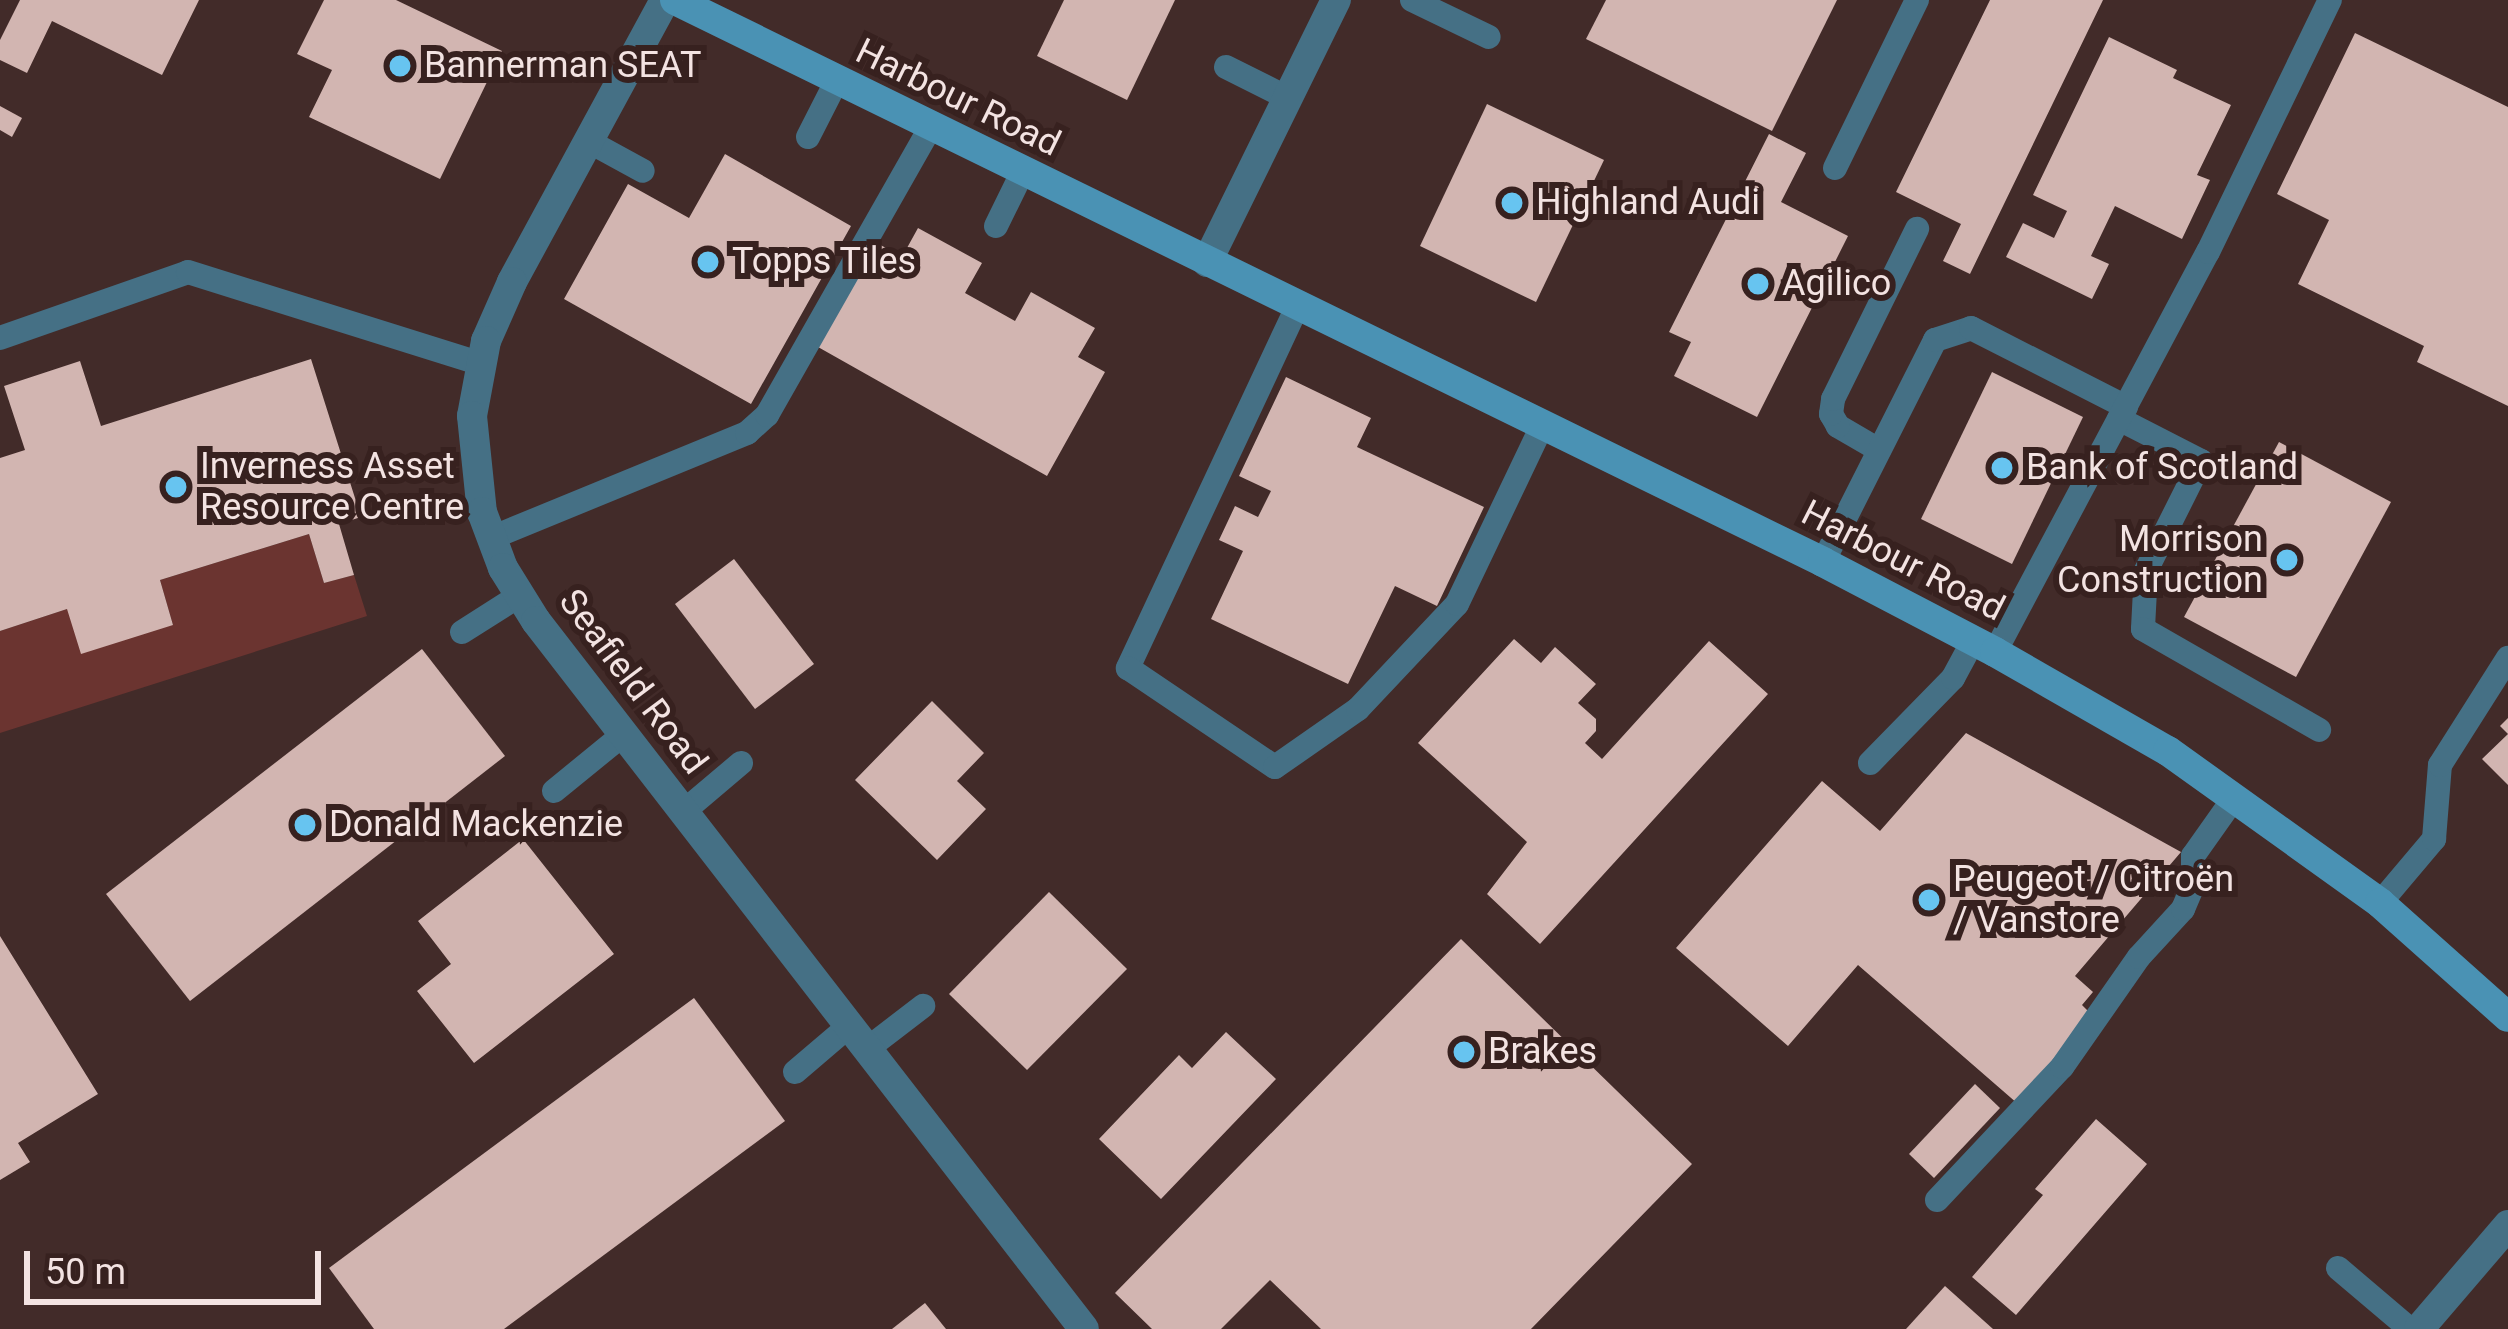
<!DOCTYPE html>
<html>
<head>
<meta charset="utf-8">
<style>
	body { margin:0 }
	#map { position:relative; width:2508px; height:1329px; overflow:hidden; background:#422b29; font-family:Roboto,sans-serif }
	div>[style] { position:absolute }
	.green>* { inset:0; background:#6b3430 }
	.building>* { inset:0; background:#d2b5b1 }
	.lane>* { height:24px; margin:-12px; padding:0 12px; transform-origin:12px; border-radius:12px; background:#457085 }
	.street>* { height:30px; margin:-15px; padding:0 15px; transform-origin:15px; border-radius:15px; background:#457085 }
	.secondary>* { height:30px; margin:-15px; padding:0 15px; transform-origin:15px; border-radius:15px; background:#4a92b4 }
	.dots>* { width:33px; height:33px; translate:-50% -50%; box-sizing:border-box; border:6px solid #37211f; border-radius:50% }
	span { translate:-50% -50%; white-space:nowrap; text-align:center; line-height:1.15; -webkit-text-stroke:12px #37211f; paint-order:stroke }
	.poi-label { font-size:36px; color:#f3e3e2 }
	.left { translate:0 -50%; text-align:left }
	.right { translate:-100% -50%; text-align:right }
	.street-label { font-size:36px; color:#f3e3e2 }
	.scale { position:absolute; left:24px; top:1251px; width:297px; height:54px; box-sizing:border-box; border:6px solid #f3e3e2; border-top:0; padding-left:15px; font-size:36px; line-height:42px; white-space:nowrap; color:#f3e3e2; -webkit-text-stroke:9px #37211f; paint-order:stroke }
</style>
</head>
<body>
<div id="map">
	<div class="green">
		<i style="clip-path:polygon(309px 534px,324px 583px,354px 575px,367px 616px,0 733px,0 631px,67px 609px,173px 625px,160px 580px)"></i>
	</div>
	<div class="building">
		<i style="clip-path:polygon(20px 0,199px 0,162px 75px,52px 21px,27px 73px,0 60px,0 40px)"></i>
		<i style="clip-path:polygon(324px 0,396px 0,502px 51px,440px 179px,309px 117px,332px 70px,297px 54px)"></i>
		<i style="clip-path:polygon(1064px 0,1175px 0,1127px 100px,1037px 56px)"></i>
		<i style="clip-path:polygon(1606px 0,1837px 0,1772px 131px,1586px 39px)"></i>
		<i style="clip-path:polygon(1990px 0,2103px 0,1970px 274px,1943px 261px,1961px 224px,1896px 192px)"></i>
		<i style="clip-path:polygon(2355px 33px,2508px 107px,2508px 406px,2417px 362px,2424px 346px,2298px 284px,2329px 220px,2277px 194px)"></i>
		<i style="clip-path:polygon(2109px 37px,2177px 70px,2173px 78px,2231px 105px,2197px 175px,2210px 180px,2182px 239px,2115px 206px,2091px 256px,2109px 264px,2092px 299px,2006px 257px,2023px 223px,2054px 238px,2067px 211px,2033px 195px)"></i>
		<i style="clip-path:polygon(1487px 104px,1604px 160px,1536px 302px,1420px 246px)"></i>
		<i style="clip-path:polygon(0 106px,22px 118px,12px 137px,0 130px)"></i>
		<i style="clip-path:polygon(1769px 134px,1806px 153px,1781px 202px,1848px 236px,1757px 417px,1674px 376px,1691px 342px,1669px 332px)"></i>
		<i style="clip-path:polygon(725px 154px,851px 226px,751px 404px,564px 299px,628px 184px,689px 218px)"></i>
		<i style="clip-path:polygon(918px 228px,982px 263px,965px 293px,1015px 321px,1031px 292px,1095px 328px,1078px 357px,1105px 372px,1047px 476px,818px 347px,877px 243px,902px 257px)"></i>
		<i style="clip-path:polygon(311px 359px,361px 517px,339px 524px,354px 575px,324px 583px,309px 534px,160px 580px,173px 625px,81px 654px,67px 609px,0 631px,0 458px,25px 450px,4px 386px,80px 361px,101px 426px)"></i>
		<i style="clip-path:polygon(1992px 372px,2083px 417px,2012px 564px,1921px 519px)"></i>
		<i style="clip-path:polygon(1286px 377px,1371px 418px,1357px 447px,1484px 507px,1437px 606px,1395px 586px,1348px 684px,1211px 619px,1243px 551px,1219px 540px,1235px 506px,1258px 517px,1271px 491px,1239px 476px)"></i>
		<i style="clip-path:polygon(2279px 442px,2391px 502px,2296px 677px,2184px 617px)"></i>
		<i style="clip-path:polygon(734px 559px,814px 664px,755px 709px,675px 604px)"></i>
		<i style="clip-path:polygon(1514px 639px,1541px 663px,1555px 647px,1596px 684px,1578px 703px,1596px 719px,1596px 731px,1585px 743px,1602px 759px,1709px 641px,1768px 694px,1540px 944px,1487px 894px,1527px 842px,1418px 743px)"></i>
		<i style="clip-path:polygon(422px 649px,505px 756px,190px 1001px,106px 894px)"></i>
		<i style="clip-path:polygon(932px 701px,984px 753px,957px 781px,986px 809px,937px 860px,855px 780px)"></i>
		<i style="clip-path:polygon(2508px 718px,2508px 785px,2482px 759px,2508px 734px,2500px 726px)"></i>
		<i style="clip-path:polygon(1966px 733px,2181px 852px,2075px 976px,2093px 992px,2082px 1005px,2094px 1017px,2018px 1104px,1858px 965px,1788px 1046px,1676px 948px,1822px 781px,1880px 831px)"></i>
		<i style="clip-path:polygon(523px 839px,614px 954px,474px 1063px,417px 991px,451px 964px,418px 921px)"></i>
		<i style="clip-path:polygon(1049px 892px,1127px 969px,1027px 1070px,949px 994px)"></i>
		<i style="clip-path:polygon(0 936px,98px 1094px,18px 1143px,30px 1162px,0 1180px)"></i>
		<i style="clip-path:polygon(1461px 939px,1692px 1164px,1531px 1329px,1321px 1329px,1270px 1280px,1221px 1329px,1152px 1329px,1115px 1293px)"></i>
		<i style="clip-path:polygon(694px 998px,785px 1121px,504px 1329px,374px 1329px,329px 1268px)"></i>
		<i style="clip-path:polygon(1226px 1032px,1276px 1079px,1161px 1199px,1099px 1139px,1179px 1055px,1192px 1068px)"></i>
		<i style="clip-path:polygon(1975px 1084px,2000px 1108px,1934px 1178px,1909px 1154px)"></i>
		<i style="clip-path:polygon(2096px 1119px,2147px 1164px,2016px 1315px,1972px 1277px,2043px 1195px,2035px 1189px)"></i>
		<i style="clip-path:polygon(1945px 1286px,1993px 1329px,1906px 1329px)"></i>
		<i style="clip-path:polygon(925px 1303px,946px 1329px,892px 1329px)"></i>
	</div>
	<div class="lane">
		<i style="left:1412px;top:0;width:85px;rotate:25.7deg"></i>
		<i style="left:1226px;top:67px;width:69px;rotate:26.6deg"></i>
		<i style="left:808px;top:137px;width:62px;rotate:-63deg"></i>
		<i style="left:590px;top:142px;width:60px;rotate:28.7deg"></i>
		<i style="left:1835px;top:168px;width:187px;rotate:-64deg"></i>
		<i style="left:996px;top:226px;width:59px;rotate:-63.9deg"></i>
		<i style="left:1297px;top:307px;width:399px;rotate:115.1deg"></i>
		<i style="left:1128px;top:668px;width:177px;rotate:34deg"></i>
		<i style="left:1275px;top:767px;width:101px;rotate:-34.9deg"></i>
		<i style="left:1358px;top:709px;width:144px;rotate:-46.7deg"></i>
		<i style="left:1457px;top:604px;width:199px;rotate:-64.5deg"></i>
		<i style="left:0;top:338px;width:199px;rotate:-19.3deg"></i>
		<i style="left:188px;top:272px;width:307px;rotate:17.4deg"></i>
		<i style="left:2119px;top:419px;width:92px;rotate:27.1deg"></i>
		<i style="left:2201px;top:461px;width:123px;rotate:116.6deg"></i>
		<i style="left:2146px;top:571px;width:58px;rotate:93deg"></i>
		<i style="left:2143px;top:629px;width:203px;rotate:29.8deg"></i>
		<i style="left:1879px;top:450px;width:48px;rotate:-149.7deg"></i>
		<i style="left:1838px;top:426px;width:14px;rotate:-120deg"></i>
		<i style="left:1831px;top:414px;width:15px;rotate:-82deg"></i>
		<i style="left:1833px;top:399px;width:190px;rotate:-63.7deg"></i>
		<i style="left:491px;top:538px;width:277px;rotate:-22.3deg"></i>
		<i style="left:747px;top:433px;width:27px;rotate:-42deg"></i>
		<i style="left:767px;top:415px;width:330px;rotate:-60.4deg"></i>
		<i style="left:1823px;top:562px;width:249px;rotate:-63.2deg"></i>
		<i style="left:1935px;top:340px;width:38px;rotate:-18deg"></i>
		<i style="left:1971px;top:328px;width:174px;rotate:27deg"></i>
		<i style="left:462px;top:632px;width:69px;rotate:-32.5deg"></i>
		<i style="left:1995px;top:652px;width:453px;rotate:-62deg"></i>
		<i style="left:2208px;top:252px;width:280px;rotate:-64.2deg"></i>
		<i style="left:1870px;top:763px;width:119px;rotate:-45.7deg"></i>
		<i style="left:1953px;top:678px;width:42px;rotate:-61.6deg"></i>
		<i style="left:554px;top:791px;width:90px;rotate:-39.2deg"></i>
		<i style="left:683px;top:812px;width:76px;rotate:-40.2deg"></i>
		<i style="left:2380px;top:903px;width:84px;rotate:-49.8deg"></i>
		<i style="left:2434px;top:839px;width:74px;rotate:-85.4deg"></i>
		<i style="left:2440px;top:765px;width:127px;rotate:-57.6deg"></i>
		<i style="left:867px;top:1049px;width:71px;rotate:-37.5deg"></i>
		<i style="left:795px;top:1072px;width:71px;rotate:-40.4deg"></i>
		<i style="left:1937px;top:1200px;width:183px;rotate:-46.8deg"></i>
		<i style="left:2062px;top:1067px;width:134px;rotate:-55deg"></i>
		<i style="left:2139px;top:957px;width:65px;rotate:-47.5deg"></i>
		<i style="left:2183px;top:909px;width:25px;rotate:-67deg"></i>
		<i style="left:2193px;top:886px;width:30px;rotate:-90deg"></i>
		<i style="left:2193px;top:856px;width:71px;rotate:-54.7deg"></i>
		<i style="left:2338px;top:1268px;width:94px;rotate:40.3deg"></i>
	</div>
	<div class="street">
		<i style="left:665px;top:0;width:321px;rotate:118.5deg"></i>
		<i style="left:512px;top:282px;width:64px;rotate:113.8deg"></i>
		<i style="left:486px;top:341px;width:76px;rotate:100.6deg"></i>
		<i style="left:472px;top:416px;width:97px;rotate:84.1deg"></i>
		<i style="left:482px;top:512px;width:60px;rotate:69.4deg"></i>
		<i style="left:503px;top:568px;width:62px;rotate:58.1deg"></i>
		<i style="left:536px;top:621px;width:895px;rotate:52.26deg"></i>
		<i style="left:1207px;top:262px;width:292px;rotate:-63.8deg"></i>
		<i style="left:2419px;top:1329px;width:137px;rotate:-49.4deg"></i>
	</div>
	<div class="secondary">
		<i style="left:675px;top:0;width:1278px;rotate:26.08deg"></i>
		<i style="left:1823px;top:562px;width:194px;rotate:27.6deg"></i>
		<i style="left:1995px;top:652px;width:199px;rotate:29.8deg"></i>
		<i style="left:2168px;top:751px;width:261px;rotate:35.6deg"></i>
		<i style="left:2380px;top:903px;width:171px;rotate:41.7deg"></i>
	</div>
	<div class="dots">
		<i style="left:400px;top:66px;background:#67c4f0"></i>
		<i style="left:1512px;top:203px;background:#67c4f0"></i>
		<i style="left:708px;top:262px;background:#67c4f0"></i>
		<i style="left:1758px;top:284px;background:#67c4f0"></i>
		<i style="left:2002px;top:468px;background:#67c4f0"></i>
		<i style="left:176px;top:487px;background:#67c4f0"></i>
		<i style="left:2287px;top:560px;background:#67c4f0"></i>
		<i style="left:305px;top:825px;background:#67c4f0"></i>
		<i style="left:1929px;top:900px;background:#67c4f0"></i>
		<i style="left:1464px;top:1052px;background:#67c4f0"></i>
	</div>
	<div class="poi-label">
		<span class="left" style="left:424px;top:66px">Bannerman SEAT</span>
		<span class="left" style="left:1536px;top:203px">Highland Audi</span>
		<span class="left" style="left:732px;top:262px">Topps Tiles</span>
		<span class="left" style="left:1782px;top:284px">Agilico</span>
		<span class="left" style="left:200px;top:487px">Inverness Asset<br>Resource Centre</span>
		<span class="left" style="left:2026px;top:468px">Bank of Scotland</span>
		<span class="right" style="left:2263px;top:560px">Morrison<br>Construction</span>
		<span class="left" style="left:329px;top:825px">Donald Mackenzie</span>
		<span class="left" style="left:1953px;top:900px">Peugeot / Citroën<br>/ Vanstore</span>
		<span class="left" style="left:1488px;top:1052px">Brakes</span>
	</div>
	<div class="street-label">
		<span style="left:958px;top:98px;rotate:26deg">Harbour Road</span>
		<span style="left:1903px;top:561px;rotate:27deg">Harbour Road</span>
		<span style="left:633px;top:682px;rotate:53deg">Seafield Road</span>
	</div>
	<div class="scale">50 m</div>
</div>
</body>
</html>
